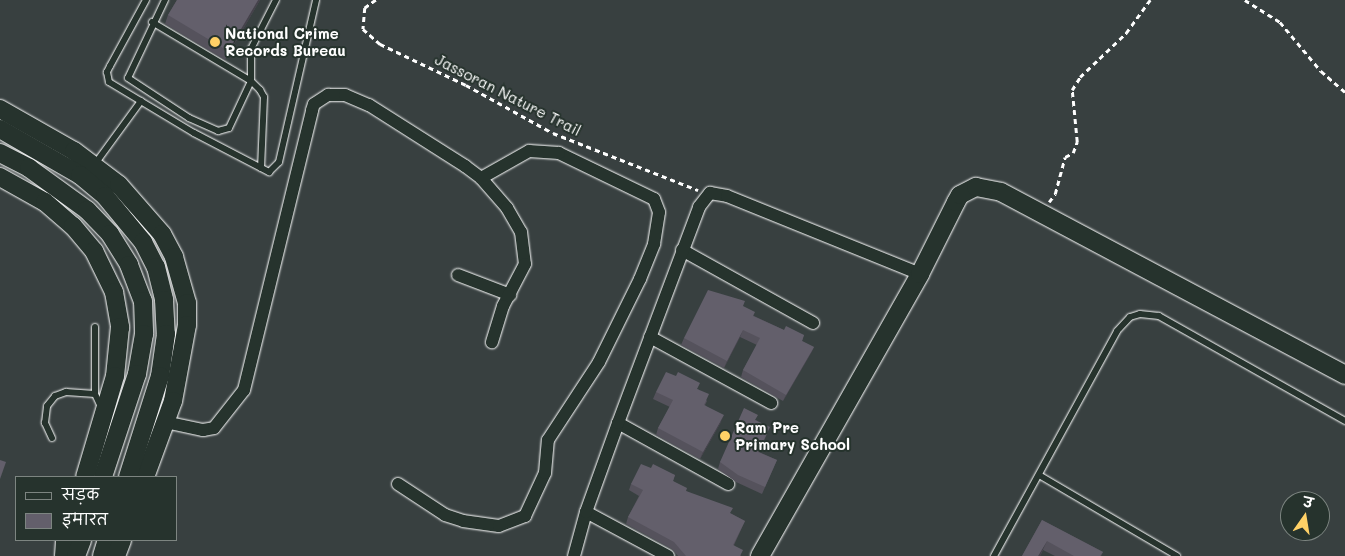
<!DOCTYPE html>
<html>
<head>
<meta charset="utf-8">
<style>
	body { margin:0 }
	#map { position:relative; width:1345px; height:556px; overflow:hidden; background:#384040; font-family:Mali,"Playpen Sans Deva",sans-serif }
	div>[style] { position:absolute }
	.path>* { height:2.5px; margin-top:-1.25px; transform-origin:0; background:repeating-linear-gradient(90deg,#fff 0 5px,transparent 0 9px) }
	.roads { filter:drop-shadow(0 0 1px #fff) drop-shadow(0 0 1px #fff) }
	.lane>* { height:6px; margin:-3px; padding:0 3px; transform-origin:3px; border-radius:3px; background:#26332d }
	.street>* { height:12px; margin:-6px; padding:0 6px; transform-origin:6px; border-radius:6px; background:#26332d }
	.secondary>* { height:18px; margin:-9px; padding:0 9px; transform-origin:9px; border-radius:9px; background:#26332d }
	.wall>* { inset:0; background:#55525c }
	.shaded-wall>* { inset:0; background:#45424b }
	.building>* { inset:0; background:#635f6b }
	.dots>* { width:14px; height:14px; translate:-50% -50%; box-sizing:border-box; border:2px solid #26332d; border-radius:50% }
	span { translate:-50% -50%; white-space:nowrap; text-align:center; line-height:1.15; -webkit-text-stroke:4px #26332d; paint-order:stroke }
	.poi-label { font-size:15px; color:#fff; font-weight:700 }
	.left { translate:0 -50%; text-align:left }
	.street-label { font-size:15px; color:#fff }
	.legend { position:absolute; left:15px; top:476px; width:162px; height:65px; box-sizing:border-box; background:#26332d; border:1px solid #7d8581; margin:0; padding:6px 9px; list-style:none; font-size:15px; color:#fff }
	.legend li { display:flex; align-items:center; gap:10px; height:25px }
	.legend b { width:25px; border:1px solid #7d8581 }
	.north { position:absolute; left:1280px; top:491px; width:50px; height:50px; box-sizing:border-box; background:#26332d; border:1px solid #7d8581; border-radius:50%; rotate:13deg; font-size:14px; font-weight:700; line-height:20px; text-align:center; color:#fff }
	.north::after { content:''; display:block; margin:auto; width:18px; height:22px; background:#ffd166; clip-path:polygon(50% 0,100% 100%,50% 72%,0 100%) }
</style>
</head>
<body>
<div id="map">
	<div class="path">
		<i style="left:376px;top:0;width:14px;rotate:144deg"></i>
		<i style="left:365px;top:8px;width:21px;rotate:95deg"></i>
		<i style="left:363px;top:29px;width:23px;rotate:41deg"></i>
		<i style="left:380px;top:44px;width:95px;rotate:25.5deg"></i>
		<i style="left:466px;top:85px;width:99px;rotate:28.9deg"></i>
		<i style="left:553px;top:133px;width:156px;rotate:21.5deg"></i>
		<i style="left:1245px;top:0;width:41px;rotate:32.2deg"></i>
		<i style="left:1280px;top:22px;width:64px;rotate:50.1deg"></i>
		<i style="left:1321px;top:71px;width:32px;rotate:41deg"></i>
		<i style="left:1049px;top:202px;width:10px;rotate:-53deg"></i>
		<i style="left:1055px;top:194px;width:38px;rotate:-75deg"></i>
		<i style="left:1065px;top:157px;width:9px;rotate:-27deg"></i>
		<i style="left:1073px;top:153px;width:12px;rotate:-70deg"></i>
		<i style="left:1077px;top:142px;width:52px;rotate:-95.5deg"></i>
		<i style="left:1072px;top:90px;width:15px;rotate:-58deg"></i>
		<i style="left:1080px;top:77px;width:64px;rotate:-43.7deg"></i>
		<i style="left:1126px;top:33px;width:41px;rotate:-54deg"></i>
	</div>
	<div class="roads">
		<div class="lane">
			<i style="left:146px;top:0;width:75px;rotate:118.6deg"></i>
			<i style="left:110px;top:66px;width:7px;rotate:117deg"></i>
			<i style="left:107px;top:72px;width:10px;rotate:79deg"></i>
			<i style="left:109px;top:82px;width:99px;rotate:31deg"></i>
			<i style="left:194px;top:133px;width:85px;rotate:27.5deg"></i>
			<i style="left:269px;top:172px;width:14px;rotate:-45deg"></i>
			<i style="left:279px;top:162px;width:166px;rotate:-77.1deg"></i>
			<i style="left:165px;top:0;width:86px;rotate:115.4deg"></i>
			<i style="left:128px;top:78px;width:73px;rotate:33.3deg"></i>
			<i style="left:189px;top:118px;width:32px;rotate:24deg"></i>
			<i style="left:218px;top:131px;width:11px;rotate:-15deg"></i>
			<i style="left:229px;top:128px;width:52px;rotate:-64.9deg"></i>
			<i style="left:251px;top:81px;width:32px;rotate:-90deg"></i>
			<i style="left:251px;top:49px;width:55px;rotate:-63deg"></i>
			<i style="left:152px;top:22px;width:115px;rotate:30.8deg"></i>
			<i style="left:251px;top:81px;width:13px;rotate:45deg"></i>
			<i style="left:260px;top:90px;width:8px;rotate:60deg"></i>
			<i style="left:264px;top:97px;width:71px;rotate:92.4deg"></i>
			<i style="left:95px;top:164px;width:78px;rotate:-53.9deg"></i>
			<i style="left:95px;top:327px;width:67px;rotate:90deg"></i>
			<i style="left:95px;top:394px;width:17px;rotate:65deg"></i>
			<i style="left:52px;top:438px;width:17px;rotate:-115deg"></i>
			<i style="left:45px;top:423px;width:17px;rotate:-83deg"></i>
			<i style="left:47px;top:406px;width:13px;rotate:-51deg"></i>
			<i style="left:55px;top:396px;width:12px;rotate:-20deg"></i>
			<i style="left:66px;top:392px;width:29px;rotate:4deg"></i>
			<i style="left:1039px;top:475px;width:160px;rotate:30.4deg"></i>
			<i style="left:994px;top:556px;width:256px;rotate:-61.3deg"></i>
			<i style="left:1117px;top:331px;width:19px;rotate:-47deg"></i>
			<i style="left:1130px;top:317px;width:10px;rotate:-17deg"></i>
			<i style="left:1140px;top:314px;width:19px;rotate:6deg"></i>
			<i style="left:1159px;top:316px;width:214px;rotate:29.4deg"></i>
		</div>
		<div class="street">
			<i style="left:682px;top:250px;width:150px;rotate:29.1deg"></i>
			<i style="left:458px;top:275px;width:56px;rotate:21deg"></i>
			<i style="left:650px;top:337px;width:138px;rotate:28.6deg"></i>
			<i style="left:165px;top:422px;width:39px;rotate:12deg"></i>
			<i style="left:203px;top:430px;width:11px;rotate:-10deg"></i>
			<i style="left:214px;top:428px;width:48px;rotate:-51.7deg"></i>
			<i style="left:244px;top:390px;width:288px;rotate:-76.3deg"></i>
			<i style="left:312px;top:110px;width:6px;rotate:-72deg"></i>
			<i style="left:314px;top:104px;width:17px;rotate:-33deg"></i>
			<i style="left:328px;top:95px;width:17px"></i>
			<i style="left:345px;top:95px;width:26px;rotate:23deg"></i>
			<i style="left:369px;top:105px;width:114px;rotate:32.4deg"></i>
			<i style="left:465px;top:166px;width:20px;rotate:37deg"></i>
			<i style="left:481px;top:178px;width:40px;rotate:49deg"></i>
			<i style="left:507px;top:208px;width:28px;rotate:60deg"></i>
			<i style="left:521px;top:232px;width:32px;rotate:83deg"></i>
			<i style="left:525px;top:264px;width:47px;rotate:117.6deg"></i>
			<i style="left:503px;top:306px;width:38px;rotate:107deg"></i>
			<i style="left:618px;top:423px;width:126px;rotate:29deg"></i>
			<i style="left:398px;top:484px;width:56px;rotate:33.4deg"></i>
			<i style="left:445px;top:515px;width:19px;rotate:18deg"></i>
			<i style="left:463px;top:521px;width:36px;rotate:8deg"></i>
			<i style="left:499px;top:526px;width:28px;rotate:-21deg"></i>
			<i style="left:525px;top:516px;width:47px;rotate:-65.1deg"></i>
			<i style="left:545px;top:473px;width:33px;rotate:-85deg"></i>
			<i style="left:548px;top:440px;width:93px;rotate:-56.8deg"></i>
			<i style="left:599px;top:362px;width:93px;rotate:-63.7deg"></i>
			<i style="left:640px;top:279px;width:38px;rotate:-68deg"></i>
			<i style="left:654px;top:244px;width:32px;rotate:-81deg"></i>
			<i style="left:659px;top:212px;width:14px;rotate:-111deg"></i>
			<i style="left:654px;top:199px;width:106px;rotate:-154.2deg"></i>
			<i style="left:559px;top:153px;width:30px;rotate:-176deg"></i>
			<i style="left:529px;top:151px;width:55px;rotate:150.6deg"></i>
			<i style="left:586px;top:512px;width:93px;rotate:28.2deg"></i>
			<i style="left:574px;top:556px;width:46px;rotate:-74.7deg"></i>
			<i style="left:586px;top:512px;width:95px;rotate:-70.2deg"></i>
			<i style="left:618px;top:423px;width:231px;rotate:-69.4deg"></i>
			<i style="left:699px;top:207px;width:18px;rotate:-52deg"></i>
			<i style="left:710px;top:193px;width:17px;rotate:10deg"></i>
			<i style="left:727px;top:196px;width:208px;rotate:22deg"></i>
		</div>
		<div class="secondary">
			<i style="left:0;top:109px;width:85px;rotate:29.6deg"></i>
			<i style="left:74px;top:151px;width:56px;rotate:37.1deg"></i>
			<i style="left:119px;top:185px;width:65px;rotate:48.7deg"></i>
			<i style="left:162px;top:234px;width:26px;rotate:62deg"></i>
			<i style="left:174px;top:257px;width:48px;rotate:74.2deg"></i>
			<i style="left:187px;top:303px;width:22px;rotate:90deg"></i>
			<i style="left:187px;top:325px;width:77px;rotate:100.4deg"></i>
			<i style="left:173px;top:401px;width:81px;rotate:110.2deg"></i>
			<i style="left:0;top:129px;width:92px;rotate:29.9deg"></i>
			<i style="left:80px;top:175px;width:33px;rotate:40deg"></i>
			<i style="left:105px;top:196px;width:60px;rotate:50.4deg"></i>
			<i style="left:143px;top:242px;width:28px;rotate:63deg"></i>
			<i style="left:156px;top:267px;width:34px;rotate:76deg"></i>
			<i style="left:164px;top:300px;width:34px;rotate:87deg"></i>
			<i style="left:166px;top:334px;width:42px;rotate:98.1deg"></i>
			<i style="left:160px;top:376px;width:106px;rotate:107.6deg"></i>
			<i style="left:0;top:153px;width:33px;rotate:27deg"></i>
			<i style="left:29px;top:168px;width:72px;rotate:35.9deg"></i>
			<i style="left:87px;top:210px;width:33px;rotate:46deg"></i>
			<i style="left:110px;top:234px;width:36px;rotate:58deg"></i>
			<i style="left:129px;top:265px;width:39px;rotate:69deg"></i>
			<i style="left:143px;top:301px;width:33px;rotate:88deg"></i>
			<i style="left:144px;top:334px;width:41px;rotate:99.9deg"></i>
			<i style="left:137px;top:374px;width:108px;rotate:108.3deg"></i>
			<i style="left:0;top:177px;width:51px;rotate:29.1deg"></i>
			<i style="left:45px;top:202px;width:37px;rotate:41deg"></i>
			<i style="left:73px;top:226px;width:33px;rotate:50deg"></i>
			<i style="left:94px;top:251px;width:46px;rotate:64deg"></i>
			<i style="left:114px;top:292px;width:36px;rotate:80deg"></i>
			<i style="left:120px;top:327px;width:49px;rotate:95.8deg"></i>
			<i style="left:115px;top:376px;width:105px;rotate:106.5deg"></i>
			<i style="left:64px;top:556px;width:16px;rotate:-86deg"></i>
			<i style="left:76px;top:556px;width:17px;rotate:-69deg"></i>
			<i style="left:102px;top:556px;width:17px;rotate:-73deg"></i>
			<i style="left:116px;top:556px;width:17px;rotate:-69deg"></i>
			<i style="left:760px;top:556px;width:324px;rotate:-60.4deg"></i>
			<i style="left:920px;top:274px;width:80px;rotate:-63.4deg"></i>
			<i style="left:956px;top:202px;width:8px;rotate:-60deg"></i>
			<i style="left:960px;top:195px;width:18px;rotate:-27deg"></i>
			<i style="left:976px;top:187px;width:25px;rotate:11deg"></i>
			<i style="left:1001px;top:192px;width:390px;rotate:28deg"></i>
		</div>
	</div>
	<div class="wall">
		<i style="clip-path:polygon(177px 0,260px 0,225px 60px,165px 24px,168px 15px)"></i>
		<i style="clip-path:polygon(743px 307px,754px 316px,784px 330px,804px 335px,802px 341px,814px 347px,811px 353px,783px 401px,741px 377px,743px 370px,757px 345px,740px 337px,724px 368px,681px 345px,684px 338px)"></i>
		<i style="clip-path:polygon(698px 389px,707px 401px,705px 405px,721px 422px,700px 459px,656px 435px,658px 428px,670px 407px,653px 399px,656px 392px)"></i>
		<i style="clip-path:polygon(756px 420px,767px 434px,759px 452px,777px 460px,762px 494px,736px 482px,718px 469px,720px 462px)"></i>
		<i style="clip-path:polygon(651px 468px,675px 475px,673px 481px,686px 491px,745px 521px,734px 545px,741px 556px,678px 556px,672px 549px,626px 524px,628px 517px,639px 496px,629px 490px,631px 484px)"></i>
		<i style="clip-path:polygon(1042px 520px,1103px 552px,1101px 556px,1055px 556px,1043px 550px,1040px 556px,1022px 556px)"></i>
	</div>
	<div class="shaded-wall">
		<i style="clip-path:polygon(258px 0,260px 0,225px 60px,228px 51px)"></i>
		<i style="clip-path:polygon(743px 330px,740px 337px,724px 368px,727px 361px)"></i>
		<i style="clip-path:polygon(814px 347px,811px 353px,783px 401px,786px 395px)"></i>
		<i style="clip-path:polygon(724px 415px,721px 422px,700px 459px,703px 452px)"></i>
		<i style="clip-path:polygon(1047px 541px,1040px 556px,1038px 556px)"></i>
	</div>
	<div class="building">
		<i style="clip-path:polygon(177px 0,258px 0,228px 51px,168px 15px)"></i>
		<i style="clip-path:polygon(708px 290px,745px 301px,743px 306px,755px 312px,753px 316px,784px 330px,786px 326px,804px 335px,802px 341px,814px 347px,786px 395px,743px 370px,760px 338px,743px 330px,727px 361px,684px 338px)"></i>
		<i style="clip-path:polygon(666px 372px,676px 376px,678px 372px,700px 383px,697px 389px,709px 394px,704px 405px,724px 415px,703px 452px,658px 428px,673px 400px,656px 392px)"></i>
		<i style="clip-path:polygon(744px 408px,758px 415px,755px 420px,770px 427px,758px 452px,777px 460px,765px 487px,738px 475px,720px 462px)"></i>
		<i style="clip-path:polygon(0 460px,6px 462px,0 479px)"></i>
		<i style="clip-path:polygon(641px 464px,651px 468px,653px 464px,675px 475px,673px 481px,687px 488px,686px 491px,733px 508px,730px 513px,745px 521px,733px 545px,743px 550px,740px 556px,686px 556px,674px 542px,628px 517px,643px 490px,631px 484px)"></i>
		<i style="clip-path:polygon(1042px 520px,1103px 552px,1100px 556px,1074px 556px,1047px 541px,1038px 556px,1022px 556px)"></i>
	</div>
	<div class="dots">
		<i style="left:215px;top:42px;background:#ffd166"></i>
		<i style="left:725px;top:436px;background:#ffd166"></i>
	</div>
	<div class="poi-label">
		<span class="left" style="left:225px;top:42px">National Crime<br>Records Bureau</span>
		<span class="left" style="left:735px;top:436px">Ram Pre<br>Primary School</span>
	</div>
	<div class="street-label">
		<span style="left:508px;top:95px;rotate:27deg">Jassoran Nature Trail</span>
	</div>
	<ul class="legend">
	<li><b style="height:6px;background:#26332d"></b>सड़क</li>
	<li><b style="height:14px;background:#635f6b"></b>इमारत</li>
	</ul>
	<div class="north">उ</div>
</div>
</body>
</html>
